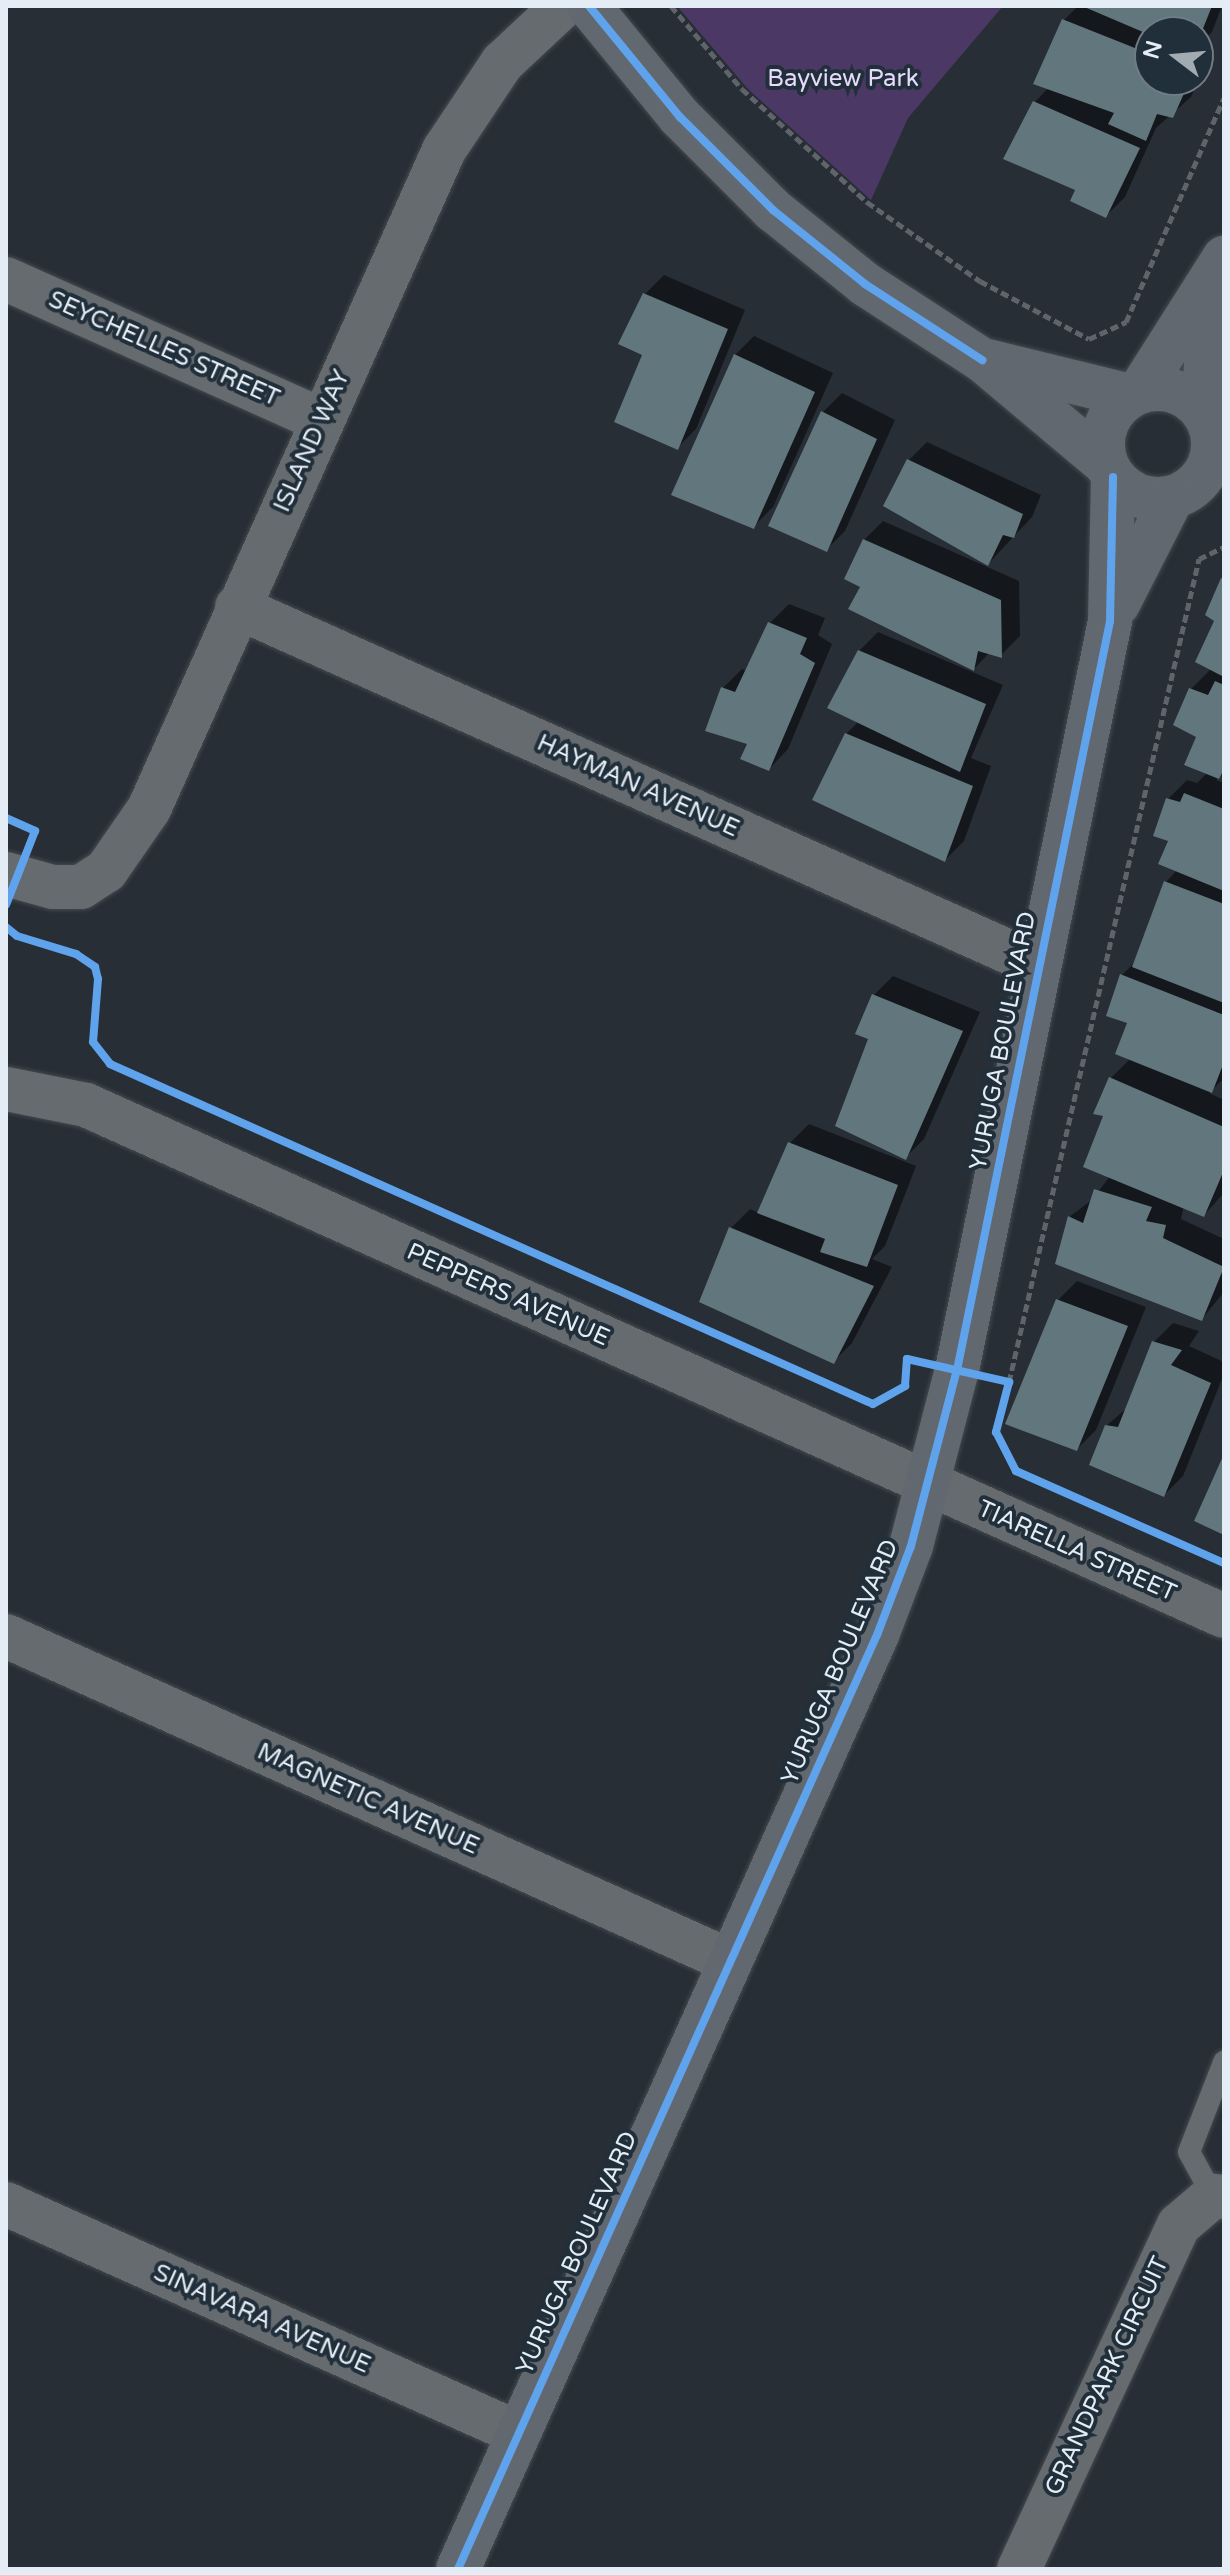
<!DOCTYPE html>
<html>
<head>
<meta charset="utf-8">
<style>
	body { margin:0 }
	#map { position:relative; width:1230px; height:2575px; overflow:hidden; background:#272e35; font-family:"Varela Round",sans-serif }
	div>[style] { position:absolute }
	.green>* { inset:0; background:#4c3865 }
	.shadow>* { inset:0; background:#0007 }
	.building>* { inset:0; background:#62767d }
	.path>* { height:5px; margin-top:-2.5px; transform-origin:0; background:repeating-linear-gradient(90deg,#5e6469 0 8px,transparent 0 12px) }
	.roads { filter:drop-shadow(0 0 2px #434a4f) drop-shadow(0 0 2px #434a4f) }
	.lane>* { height:22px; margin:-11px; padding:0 11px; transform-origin:11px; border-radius:11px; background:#666b70 }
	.street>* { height:44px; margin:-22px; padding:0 22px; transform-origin:22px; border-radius:22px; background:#666b70 }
	.secondary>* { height:44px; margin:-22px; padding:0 22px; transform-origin:22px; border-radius:22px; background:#626870 }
	.secondary>.ring { margin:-22px; padding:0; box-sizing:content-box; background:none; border:44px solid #626870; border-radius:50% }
	.cycleway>* { height:8px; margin:-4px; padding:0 4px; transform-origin:4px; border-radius:4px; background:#60a3ed }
	span { translate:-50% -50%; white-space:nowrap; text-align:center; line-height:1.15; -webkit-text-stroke:8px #212f3b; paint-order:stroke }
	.park-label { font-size:24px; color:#e8dafc }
	.street-label { font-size:24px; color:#e4ecf5 }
	.frame { position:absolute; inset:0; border:8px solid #e4ecf5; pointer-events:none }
	.north { position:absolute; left:1134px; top:16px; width:80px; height:80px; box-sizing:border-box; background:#212f3b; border:2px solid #6f7b85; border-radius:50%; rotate:286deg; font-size:22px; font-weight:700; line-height:32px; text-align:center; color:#e4ecf5 }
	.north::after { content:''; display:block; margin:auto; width:28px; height:36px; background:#a2aab2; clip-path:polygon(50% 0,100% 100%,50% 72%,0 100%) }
</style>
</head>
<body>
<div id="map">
	<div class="green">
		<i style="clip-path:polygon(677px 6px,1003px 6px,908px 118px,871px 200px,748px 89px)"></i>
	</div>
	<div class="shadow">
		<i style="clip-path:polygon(1078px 6px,1222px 6px,1212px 32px,1198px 46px,1198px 32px,1150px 32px,1150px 80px,1198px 80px,1198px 47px,1211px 52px,1191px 97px,1156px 128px,1125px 197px,1106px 216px,1077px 189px,1034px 103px,1049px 87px,1064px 20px)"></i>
		<i style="clip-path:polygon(664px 275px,745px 310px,696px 429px,677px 448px,645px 354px,645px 294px)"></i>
		<i style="clip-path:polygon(754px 336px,833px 373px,773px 507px,754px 526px,735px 355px)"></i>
		<i style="clip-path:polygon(842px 393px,895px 420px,845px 531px,826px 550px,823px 412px)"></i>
		<i style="clip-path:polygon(927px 442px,1041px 495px,1032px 517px,988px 564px,908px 461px)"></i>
		<i style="clip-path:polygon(883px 521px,1019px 581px,1020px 636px,1001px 655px,990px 652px,974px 669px,862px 587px,864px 540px)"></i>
		<i style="clip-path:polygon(1224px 578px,1224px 772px,1216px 780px,1224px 783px,1224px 1078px,1209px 1093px,1224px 1100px,1224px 1193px,1204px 1215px,1184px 1206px,1181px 1219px,1224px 1239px,1224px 1292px,1202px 1319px,1069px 1217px,1092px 1200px,1110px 1176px,1106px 1115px,1111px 1078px,1131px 1058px,1122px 975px,1136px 961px,1166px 882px,1177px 870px,1168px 799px,1187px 780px,1197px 783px,1208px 772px,1191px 689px,1212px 668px)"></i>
		<i style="clip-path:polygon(789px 604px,825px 618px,818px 635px,832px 644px,788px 749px,769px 769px,723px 688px,742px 669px,747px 671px,770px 623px)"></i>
		<i style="clip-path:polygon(878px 632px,1003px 685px,971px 758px,991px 766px,964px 841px,945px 860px,846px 734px,859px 721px,859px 651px)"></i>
		<i style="clip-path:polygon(893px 976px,980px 1012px,924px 1139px,905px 1158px,871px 1038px,874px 995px)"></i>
		<i style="clip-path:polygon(809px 1124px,916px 1166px,885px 1246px,872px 1259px,892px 1267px,852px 1343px,833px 1362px,731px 1228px,750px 1209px,759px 1213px,790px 1143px)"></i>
		<i style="clip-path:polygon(1077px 1281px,1146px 1307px,1096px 1430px,1077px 1449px,1058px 1300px)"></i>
		<i style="clip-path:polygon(1173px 1323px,1199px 1331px,1189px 1346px,1224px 1362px,1224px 1374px,1183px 1476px,1164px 1495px,1106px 1426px,1128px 1407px,1154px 1342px)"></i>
	</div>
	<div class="building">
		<i style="clip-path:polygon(1082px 6px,1212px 6px,1198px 41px,1198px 32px,1150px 35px)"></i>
		<i style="clip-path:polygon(1062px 19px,1150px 54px,1150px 80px,1190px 80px,1173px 118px,1157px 114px,1146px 141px,1108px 124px,1114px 113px,1033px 84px)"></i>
		<i style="clip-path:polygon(1033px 101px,1140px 148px,1106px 218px,1070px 201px,1075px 190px,1003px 159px)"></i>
		<i style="clip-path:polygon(643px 293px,728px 329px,678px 450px,614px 422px,642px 355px,618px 344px)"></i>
		<i style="clip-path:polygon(734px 354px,815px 392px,754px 529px,671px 495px)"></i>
		<i style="clip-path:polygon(821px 411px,877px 439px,827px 552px,768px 526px)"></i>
		<i style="clip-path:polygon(907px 459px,1023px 514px,1014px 538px,1003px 535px,988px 566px,883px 506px)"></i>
		<i style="clip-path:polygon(863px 539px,1001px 600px,1002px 658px,978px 651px,974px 671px,848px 609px,860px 587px,844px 579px)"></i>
		<i style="clip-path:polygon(1221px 578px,1224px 580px,1224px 677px,1195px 662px,1214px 621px,1205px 615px)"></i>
		<i style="clip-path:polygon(768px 622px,807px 638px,800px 654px,815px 663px,769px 771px,740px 759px,747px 744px,705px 731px,721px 687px,735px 692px)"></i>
		<i style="clip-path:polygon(858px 650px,986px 704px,960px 772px,827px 708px)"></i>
		<i style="clip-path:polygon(1215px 681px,1224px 685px,1224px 769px,1219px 779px,1184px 765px,1196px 737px,1173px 725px,1189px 688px,1208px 695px)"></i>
		<i style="clip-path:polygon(845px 733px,973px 786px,945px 862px,812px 800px)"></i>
		<i style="clip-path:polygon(1184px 793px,1224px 809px,1224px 891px,1158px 864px,1168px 841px,1153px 836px,1166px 798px,1180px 802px)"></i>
		<i style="clip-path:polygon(1164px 881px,1224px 904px,1224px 1003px,1132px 967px)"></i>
		<i style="clip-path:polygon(1120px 974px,1224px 1015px,1224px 1062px,1212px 1093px,1115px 1054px,1127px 1023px,1106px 1016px)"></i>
		<i style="clip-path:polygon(872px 994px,963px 1031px,906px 1160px,835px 1126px,868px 1039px,855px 1034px)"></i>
		<i style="clip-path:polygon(1109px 1077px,1224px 1127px,1224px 1170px,1204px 1217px,1083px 1167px,1103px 1116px,1093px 1114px)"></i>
		<i style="clip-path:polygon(788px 1142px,898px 1185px,867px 1267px,820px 1252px,825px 1239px,757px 1213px)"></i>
		<i style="clip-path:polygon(1094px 1189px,1152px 1207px,1146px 1221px,1166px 1225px,1163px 1238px,1224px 1267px,1202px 1321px,1055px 1264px,1068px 1216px,1083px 1223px)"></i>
		<i style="clip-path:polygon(729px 1227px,874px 1286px,834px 1364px,699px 1302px)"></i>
		<i style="clip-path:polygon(1056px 1299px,1128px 1326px,1077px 1451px,1005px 1424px)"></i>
		<i style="clip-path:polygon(1152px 1341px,1182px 1350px,1171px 1365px,1211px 1383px,1164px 1497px,1089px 1465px,1105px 1425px,1118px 1427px)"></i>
		<i style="clip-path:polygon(1224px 1454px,1224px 1535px,1194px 1521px)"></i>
	</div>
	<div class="path">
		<i style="left:671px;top:6px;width:109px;rotate:49.5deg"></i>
		<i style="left:742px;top:89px;width:169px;rotate:42.1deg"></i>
		<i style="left:867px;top:202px;width:138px;rotate:35deg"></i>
		<i style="left:980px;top:281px;width:123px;rotate:28deg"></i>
		<i style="left:1089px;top:339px;width:41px;rotate:-24.7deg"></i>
		<i style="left:1126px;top:322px;width:244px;rotate:-66.4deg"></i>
		<i style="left:1009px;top:1382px;width:845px;rotate:-77deg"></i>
		<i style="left:1199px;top:559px;width:28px;rotate:-26deg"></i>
	</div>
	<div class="roads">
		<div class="lane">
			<i style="left:1213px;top:2196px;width:50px;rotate:-118.6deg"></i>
			<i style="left:1189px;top:2152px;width:97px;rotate:-68.7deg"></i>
		</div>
		<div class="street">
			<i style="left:6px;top:279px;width:345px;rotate:24.1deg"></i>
			<i style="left:237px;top:607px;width:877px;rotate:24.08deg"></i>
			<i style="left:6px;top:874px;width:49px;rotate:15.5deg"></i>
			<i style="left:53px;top:887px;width:28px"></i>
			<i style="left:81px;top:887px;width:30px;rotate:-33deg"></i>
			<i style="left:106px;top:871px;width:75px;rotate:-55.3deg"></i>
			<i style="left:149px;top:809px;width:722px;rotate:-65.88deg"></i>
			<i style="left:444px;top:150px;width:105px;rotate:-56.3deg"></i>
			<i style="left:502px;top:63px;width:83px;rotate:-43.1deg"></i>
			<i style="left:6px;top:1089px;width:82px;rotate:11.3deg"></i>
			<i style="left:86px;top:1105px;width:1247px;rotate:24.18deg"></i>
			<i style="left:6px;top:1636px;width:794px;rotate:24.18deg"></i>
			<i style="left:6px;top:2204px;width:561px;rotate:24.1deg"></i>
			<i style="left:1019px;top:2569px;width:379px;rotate:-65.1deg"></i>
			<i style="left:1179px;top:2225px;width:45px;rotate:-40.5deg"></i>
			<i style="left:1213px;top:2196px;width:11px;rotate:5deg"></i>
		</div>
		<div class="secondary">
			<i style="left:589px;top:6px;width:144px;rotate:50.7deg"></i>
			<i style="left:680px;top:117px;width:132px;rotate:45deg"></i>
			<i style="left:773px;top:210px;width:118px;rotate:38.8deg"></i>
			<i style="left:865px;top:284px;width:140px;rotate:33deg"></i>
			<i style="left:982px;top:360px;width:162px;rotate:40deg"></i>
			<i style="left:988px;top:361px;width:146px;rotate:13.8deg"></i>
			<i class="ring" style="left:1103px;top:389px;width:66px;height:66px"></i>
			<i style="left:1139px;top:392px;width:159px;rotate:-57.6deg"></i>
			<i style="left:1204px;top:414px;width:55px;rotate:-87.9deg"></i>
			<i style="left:1206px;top:359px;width:86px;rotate:-79.3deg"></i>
			<i style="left:1118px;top:604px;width:119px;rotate:-63deg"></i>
			<i style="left:458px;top:2569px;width:1024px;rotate:-65.84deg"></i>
			<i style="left:877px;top:1635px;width:95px;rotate:-69.1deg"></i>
			<i style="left:911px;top:1546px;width:182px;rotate:-75.4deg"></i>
			<i style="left:957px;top:1370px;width:764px;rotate:-78.45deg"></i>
			<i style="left:1110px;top:621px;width:144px;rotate:-88.8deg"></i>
		</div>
	</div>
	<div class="cycleway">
		<i style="left:589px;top:6px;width:144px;rotate:50.7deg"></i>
		<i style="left:680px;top:117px;width:132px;rotate:45deg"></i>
		<i style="left:773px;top:210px;width:118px;rotate:38.8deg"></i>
		<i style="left:865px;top:284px;width:140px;rotate:33deg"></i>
		<i style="left:6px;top:818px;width:32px;rotate:24deg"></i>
		<i style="left:35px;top:831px;width:79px;rotate:111.4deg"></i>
		<i style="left:6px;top:927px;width:14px;rotate:39deg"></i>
		<i style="left:17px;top:936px;width:62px;rotate:17deg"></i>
		<i style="left:76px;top:954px;width:23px;rotate:34deg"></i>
		<i style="left:95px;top:967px;width:12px;rotate:76deg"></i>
		<i style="left:98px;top:979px;width:63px;rotate:94.5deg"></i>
		<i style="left:93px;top:1042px;width:28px;rotate:52deg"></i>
		<i style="left:110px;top:1064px;width:835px;rotate:24.02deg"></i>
		<i style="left:873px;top:1404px;width:37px;rotate:-29deg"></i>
		<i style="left:905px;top:1386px;width:27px;rotate:-86deg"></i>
		<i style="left:907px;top:1359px;width:105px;rotate:12.7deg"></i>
		<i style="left:1009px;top:1382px;width:52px;rotate:104.6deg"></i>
		<i style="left:996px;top:1432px;width:44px;rotate:62.9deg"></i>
		<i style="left:1016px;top:1471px;width:227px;rotate:23.9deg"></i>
		<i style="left:458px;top:2569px;width:1024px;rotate:-65.84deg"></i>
		<i style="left:877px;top:1635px;width:95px;rotate:-69.1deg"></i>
		<i style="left:911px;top:1546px;width:182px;rotate:-75.4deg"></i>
		<i style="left:957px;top:1370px;width:764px;rotate:-78.45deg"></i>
		<i style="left:1110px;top:621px;width:144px;rotate:-88.8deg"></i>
	</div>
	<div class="park-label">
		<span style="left:843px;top:79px">Bayview Park</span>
	</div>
	<div class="street-label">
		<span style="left:164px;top:349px;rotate:24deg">SEYCHELLES STREET</span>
		<span style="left:312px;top:441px;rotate:-66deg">ISLAND WAY</span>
		<span style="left:638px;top:786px;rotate:24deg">HAYMAN AVENUE</span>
		<span style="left:1003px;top:1041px;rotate:-79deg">YURUGA BOULEVARD</span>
		<span style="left:508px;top:1295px;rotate:24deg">PEPPERS AVENUE</span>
		<span style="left:1077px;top:1551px;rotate:24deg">TIARELLA STREET</span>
		<span style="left:840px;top:1662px;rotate:-67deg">YURUGA BOULEVARD</span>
		<span style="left:368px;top:1799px;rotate:24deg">MAGNETIC AVENUE</span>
		<span style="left:577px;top:2253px;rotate:-66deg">YURUGA BOULEVARD</span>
		<span style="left:262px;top:2319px;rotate:24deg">SINAVARA AVENUE</span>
		<span style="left:1107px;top:2376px;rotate:-65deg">GRANDPARK CIRCUIT</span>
	</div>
	<div class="frame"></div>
	<div class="north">N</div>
</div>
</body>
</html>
